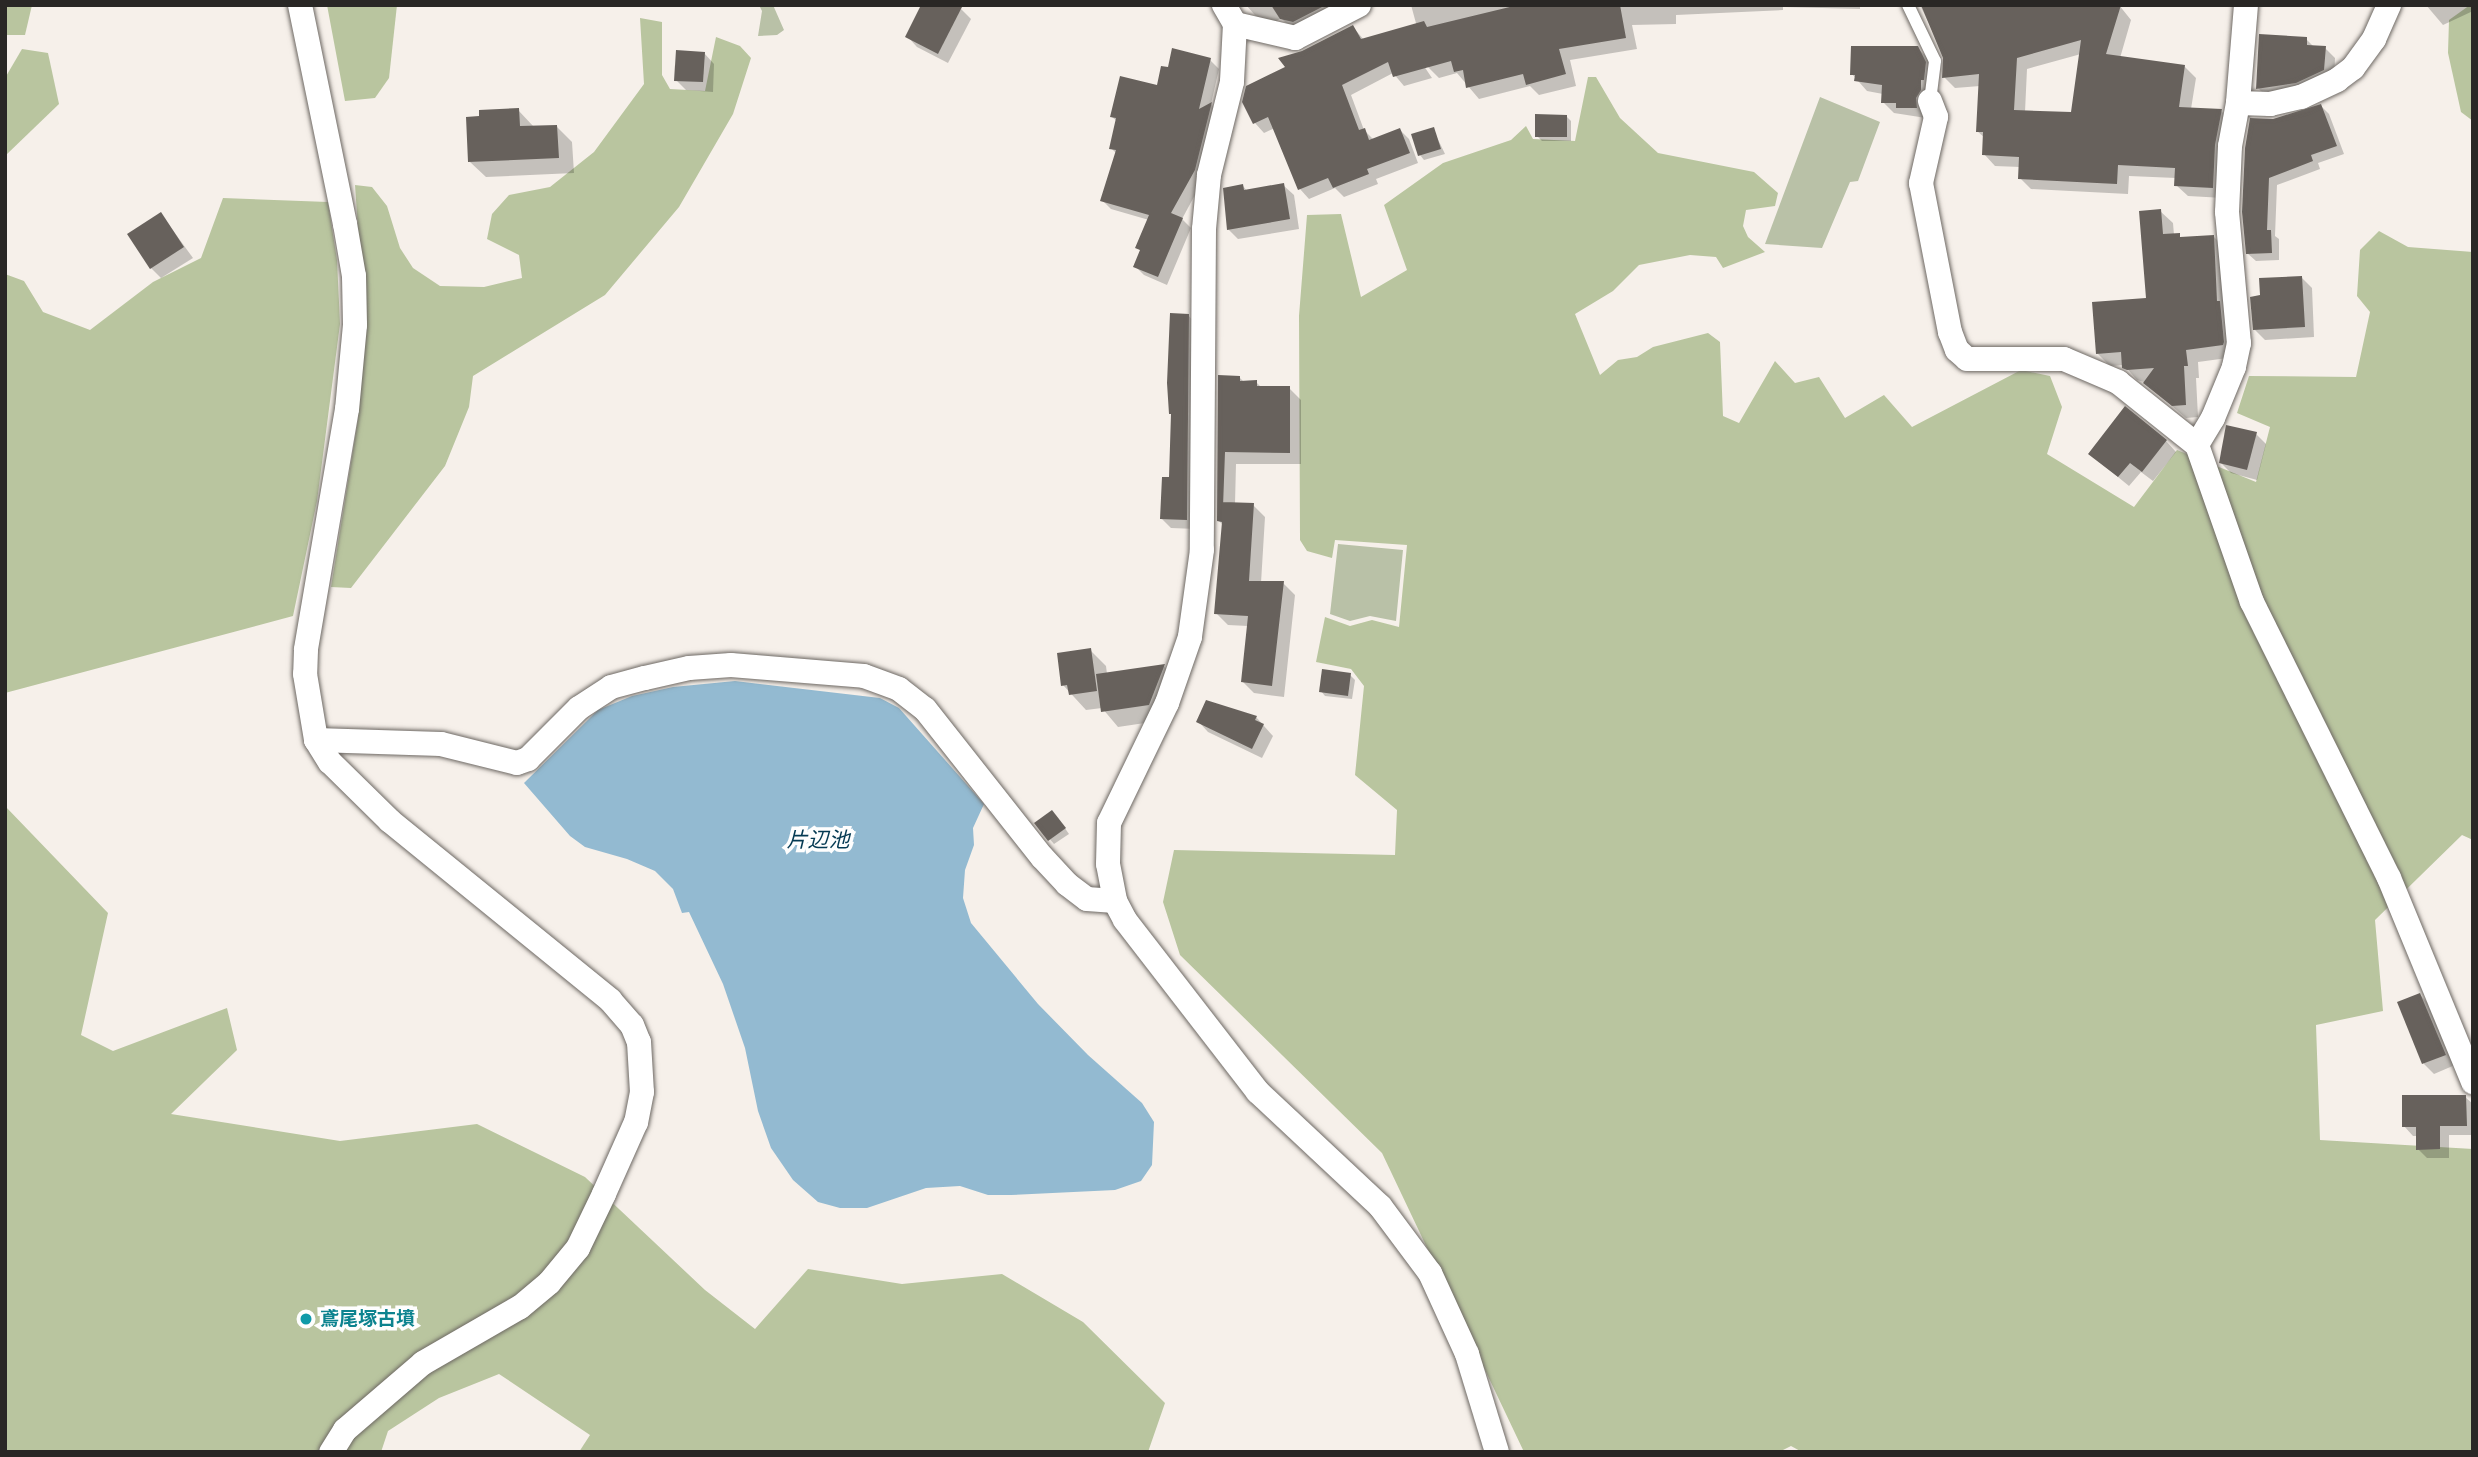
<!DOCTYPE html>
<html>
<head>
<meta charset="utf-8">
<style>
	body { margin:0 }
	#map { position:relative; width:2478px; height:1457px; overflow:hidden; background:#f6f0ea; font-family:"PT Sans","Noto Sans JP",sans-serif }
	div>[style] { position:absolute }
	.green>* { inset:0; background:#b9c1a7 }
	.forest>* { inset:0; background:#b9c59f }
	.water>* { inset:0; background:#93bad1 }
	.shadow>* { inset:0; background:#0003 }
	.building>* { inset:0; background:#67615c }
	.roads { filter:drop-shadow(0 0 2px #6d6863) drop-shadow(0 0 2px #6d6863) }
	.service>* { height:12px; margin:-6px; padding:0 6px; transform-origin:6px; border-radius:6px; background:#fff }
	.minor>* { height:24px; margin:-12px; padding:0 12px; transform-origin:12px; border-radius:12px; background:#fff }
	.dots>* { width:19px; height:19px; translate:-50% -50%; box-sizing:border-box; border:4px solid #fefefe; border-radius:50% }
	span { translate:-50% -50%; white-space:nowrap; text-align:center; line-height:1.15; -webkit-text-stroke:7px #fefefe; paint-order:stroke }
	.culture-label { font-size:19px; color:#0d838f; font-weight:700 }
	.left { translate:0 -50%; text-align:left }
	.water-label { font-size:21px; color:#053a53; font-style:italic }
	.frame { position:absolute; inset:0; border:7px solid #292725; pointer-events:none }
</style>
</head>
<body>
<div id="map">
	<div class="green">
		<i style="clip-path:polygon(759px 5px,773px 5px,784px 30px,777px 35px,758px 36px,762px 11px)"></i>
		<i style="clip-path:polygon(1820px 97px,1880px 122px,1858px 181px,1850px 182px,1822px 248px,1765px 244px)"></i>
		<i style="clip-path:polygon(1338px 544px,1403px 550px,1396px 621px,1370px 616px,1350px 621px,1330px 614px)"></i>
	</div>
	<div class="forest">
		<i style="clip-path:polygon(5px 5px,32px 5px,25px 35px,5px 35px)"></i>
		<i style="clip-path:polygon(327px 5px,397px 5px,389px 78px,375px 98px,345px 101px)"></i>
		<i style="clip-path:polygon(2470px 5px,2473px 5px,2473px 121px,2461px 112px,2448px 53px,2449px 20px)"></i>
		<i style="clip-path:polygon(640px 18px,662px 22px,662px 75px,670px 89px,705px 91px,716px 37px,740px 46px,751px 58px,733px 114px,679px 207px,605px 295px,473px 376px,469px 407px,445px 466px,351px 588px,331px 587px,358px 419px,365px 328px,355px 185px,372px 187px,387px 206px,400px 248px,413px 268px,440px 286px,484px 287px,522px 278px,519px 255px,487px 239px,492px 214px,509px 195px,550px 187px,594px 152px,644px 84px)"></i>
		<i style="clip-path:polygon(22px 49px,48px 53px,59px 104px,5px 156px,5px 78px)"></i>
		<i style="clip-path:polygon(1588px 77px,1596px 77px,1620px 118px,1658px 153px,1754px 172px,1778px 193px,1775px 206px,1746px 210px,1743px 226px,1748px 237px,1765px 252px,1723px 268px,1716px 257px,1690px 255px,1639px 265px,1613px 291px,1575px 314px,1600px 375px,1618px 360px,1637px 357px,1653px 347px,1708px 333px,1720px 342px,1723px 416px,1739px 423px,1775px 361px,1795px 383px,1819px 377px,1845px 418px,1884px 395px,1912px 427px,2021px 370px,2050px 376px,2062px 407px,2047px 454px,2134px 507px,2177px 450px,2256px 482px,2270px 427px,2237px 413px,2249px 376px,2356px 377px,2370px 312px,2357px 296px,2360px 250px,2379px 231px,2408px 247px,2473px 252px,2473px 840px,2462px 835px,2375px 920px,2383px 1011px,2316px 1025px,2320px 1140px,2473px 1149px,2473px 1452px,1802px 1452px,1791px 1446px,1779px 1452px,1524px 1452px,1382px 1153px,1180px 955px,1163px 902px,1174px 850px,1395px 855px,1397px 810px,1355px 775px,1364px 686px,1351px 669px,1316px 662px,1325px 617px,1350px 626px,1372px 620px,1399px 627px,1407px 545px,1335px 540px,1332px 558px,1307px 551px,1300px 540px,1299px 316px,1307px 215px,1341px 214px,1361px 297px,1407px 270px,1384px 205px,1443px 163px,1511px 140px,1526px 126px,1533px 139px,1575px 141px)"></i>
		<i style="clip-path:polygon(223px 198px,328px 202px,337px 260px,340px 324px,317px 501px,293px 616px,5px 693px,5px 274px,24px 281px,43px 312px,90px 330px,153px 282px,201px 258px)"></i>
		<i style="clip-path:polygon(5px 806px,108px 913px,81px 1035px,113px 1051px,227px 1008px,237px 1050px,171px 1114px,340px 1141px,477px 1124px,585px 1177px,705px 1290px,755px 1329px,808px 1269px,902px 1284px,1002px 1274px,1083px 1322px,1165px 1403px,1148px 1452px,579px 1452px,590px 1435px,499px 1374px,439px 1398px,388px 1431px,381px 1452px,5px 1452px)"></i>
	</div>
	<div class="water">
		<i style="clip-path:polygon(735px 681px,880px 698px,899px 708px,984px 804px,973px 828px,974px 845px,965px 870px,963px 898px,971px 923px,1038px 1004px,1088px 1055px,1142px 1103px,1154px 1122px,1152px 1165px,1141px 1181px,1115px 1190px,1011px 1195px,988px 1195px,960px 1186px,926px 1188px,867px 1208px,840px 1208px,818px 1202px,793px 1180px,771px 1148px,758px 1111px,745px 1048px,723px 984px,689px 912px,682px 913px,673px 889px,655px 871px,627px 859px,585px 847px,570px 836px,524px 783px,598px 710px,632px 696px,673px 687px)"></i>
	</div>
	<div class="shadow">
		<i style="clip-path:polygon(1246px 5px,1345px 5px,1294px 31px,1281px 18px,1271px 25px,1262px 23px)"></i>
		<i style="clip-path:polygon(1411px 5px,1511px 5px,1512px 9px,1524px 5px,1860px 5px,1860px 9px,1783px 7px,1783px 10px,1676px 15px,1676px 24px,1632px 25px,1637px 49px,1570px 60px,1576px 86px,1539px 95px,1530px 86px,1479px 99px,1457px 73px,1439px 78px,1428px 67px)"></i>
		<i style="clip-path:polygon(evenodd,1920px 5px,2119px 5px,2131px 20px,2120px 58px,2184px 66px,2196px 78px,2191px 109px,2221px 111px,2232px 122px,2224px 198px,2188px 196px,2176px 185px,2176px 178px,2129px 176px,2128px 194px,2031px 189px,2020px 178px,2020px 167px,1995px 166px,1984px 154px,1985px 138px,1977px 131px,1980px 86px,1955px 88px,1944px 77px,1945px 57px,1920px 5px,2081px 54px,2072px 114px,2025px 112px,2027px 69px,2081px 54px)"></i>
		<i style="clip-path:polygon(2426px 5px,2473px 5px,2473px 11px,2443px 25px)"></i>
		<i style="clip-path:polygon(961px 9px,971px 19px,948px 63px,917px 47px,907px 36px)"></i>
		<i style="clip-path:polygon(1353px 27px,1364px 40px,1407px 41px,1432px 78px,1404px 86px,1393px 73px,1351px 95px,1364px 130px,1374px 140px,1400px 130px,1409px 139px,1418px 163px,1376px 179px,1378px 184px,1344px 197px,1335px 188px,1309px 199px,1300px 189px,1275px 128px,1264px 133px,1255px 123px,1244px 102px,1302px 53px)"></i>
		<i style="clip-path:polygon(2306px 39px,2314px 47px,2325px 48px,2335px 58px,2334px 80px,2268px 98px,2258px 88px)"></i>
		<i style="clip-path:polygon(1917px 48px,1928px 58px,1936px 74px,1926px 118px,1894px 113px,1883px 102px,1883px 94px,1867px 91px,1852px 74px)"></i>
		<i style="clip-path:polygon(704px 53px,714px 64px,713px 92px,686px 90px,676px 80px)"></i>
		<i style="clip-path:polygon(1210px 60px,1219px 69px,1211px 104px,1220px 113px,1203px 180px,1182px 219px,1191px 228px,1167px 285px,1144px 275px,1135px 266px,1142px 252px,1137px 247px,1149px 220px,1111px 209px,1102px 200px,1116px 153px,1111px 148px,1117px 121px,1112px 117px,1158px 87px)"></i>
		<i style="clip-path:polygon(2321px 106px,2329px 114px,2344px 154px,2318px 163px,2320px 169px,2277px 185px,2275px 236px,2279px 239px,2279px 260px,2256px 261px,2247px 253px,2274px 120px)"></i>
		<i style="clip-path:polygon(518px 110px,534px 127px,556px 126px,572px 142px,574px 173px,486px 177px,470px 162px)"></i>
		<i style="clip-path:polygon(1566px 116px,1571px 121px,1571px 141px,1542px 141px,1537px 136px)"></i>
		<i style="clip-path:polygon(1433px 129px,1445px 154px,1424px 160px,1420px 155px)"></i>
		<i style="clip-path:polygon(1283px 185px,1294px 195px,1299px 229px,1238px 239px,1228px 229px,1243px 186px,1247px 191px)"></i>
		<i style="clip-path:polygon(2160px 211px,2173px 223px,2174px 235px,2184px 239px,2214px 237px,2226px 249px,2235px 357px,2198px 362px,2199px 378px,2196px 378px,2198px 417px,2186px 418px,2144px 382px,2137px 380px,2124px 365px,2110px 366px,2098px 354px,2148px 300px)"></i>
		<i style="clip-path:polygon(161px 214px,193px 258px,161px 278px,151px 268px)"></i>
		<i style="clip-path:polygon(2302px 278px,2312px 288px,2314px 337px,2265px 340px,2254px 329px,2262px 297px)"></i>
		<i style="clip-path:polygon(1188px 315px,1197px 325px,1196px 529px,1171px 528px,1162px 519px,1171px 479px,1173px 416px,1170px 413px)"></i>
		<i style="clip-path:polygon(1220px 377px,1239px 377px,1244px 382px,1256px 382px,1262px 388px,1289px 388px,1301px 400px,1301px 464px,1236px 464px,1235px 504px,1253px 505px,1265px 517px,1261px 583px,1283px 583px,1295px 595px,1284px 697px,1254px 693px,1242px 681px,1248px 626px,1228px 625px,1216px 613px,1223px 525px,1219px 521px)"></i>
		<i style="clip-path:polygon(2256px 434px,2266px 444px,2257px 480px,2231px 473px,2221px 463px)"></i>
		<i style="clip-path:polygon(2166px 441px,2176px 452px,2153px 481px,2141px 472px,2129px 486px,2090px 454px)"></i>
		<i style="clip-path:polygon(1090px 650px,1106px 666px,1107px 674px,1164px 666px,1179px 682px,1165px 720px,1118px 727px,1102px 708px,1086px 710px,1063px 685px)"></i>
		<i style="clip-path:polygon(1350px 675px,1355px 680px,1352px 699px,1325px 696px,1321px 691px)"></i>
		<i style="clip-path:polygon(1256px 717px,1273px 736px,1262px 758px,1208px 732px,1198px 721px)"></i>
		<i style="clip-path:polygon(1057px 817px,1069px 834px,1054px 844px,1037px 824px)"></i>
		<i style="clip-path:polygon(2420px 995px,2430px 1005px,2455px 1065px,2434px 1074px,2424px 1064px,2400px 1003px)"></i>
		<i style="clip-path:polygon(2465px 1097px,2473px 1104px,2473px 1135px,2449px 1135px,2449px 1158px,2427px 1158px,2418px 1149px,2418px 1136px,2413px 1136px,2404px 1126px)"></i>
	</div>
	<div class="building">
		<i style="clip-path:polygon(921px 5px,963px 5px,938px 54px,905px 37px)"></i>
		<i style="clip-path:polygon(1271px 5px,1326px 5px,1293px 22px,1280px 19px)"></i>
		<i style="clip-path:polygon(1518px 5px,1620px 5px,1626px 38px,1559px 49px,1566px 74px,1526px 85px,1523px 74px,1466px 88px,1463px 70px,1454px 72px,1451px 61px,1393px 77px,1388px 62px,1342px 85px,1359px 130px,1365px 128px,1369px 140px,1400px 128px,1410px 153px,1367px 169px,1369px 174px,1333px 188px,1328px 178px,1298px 190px,1268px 117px,1253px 124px,1242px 102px,1246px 86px,1285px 67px,1278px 58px,1302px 51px,1353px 25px,1361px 39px,1424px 21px,1427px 27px)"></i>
		<i style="clip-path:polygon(evenodd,1921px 5px,2121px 5px,2106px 54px,2185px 65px,2179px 107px,2222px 109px,2215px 145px,2213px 188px,2174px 186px,2175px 168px,2118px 165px,2117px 184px,2018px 179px,2019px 157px,1982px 155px,1983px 132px,1976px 132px,1979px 74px,1942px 78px,1943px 58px,1921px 5px,2081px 40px,2071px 112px,2014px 110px,2017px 58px,2081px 40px)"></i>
		<i style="clip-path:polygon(2259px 34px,2307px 37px,2307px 45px,2326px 46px,2324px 70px,2296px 83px,2256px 89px)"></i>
		<i style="clip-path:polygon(1851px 46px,1918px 46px,1926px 62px,1924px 80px,1921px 80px,1921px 90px,1916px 98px,1917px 108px,1896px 108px,1896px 103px,1881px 103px,1882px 85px,1854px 81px,1855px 75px,1850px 75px)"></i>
		<i style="clip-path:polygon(1172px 48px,1211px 58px,1199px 109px,1212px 102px,1195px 170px,1171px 213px,1183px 218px,1158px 277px,1133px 267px,1140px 250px,1135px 248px,1149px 215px,1100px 201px,1116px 150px,1109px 149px,1116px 118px,1110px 117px,1120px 76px,1157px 85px,1161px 66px,1168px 67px)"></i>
		<i style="clip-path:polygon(676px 50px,705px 52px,703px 82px,674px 81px)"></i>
		<i style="clip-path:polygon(2321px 104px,2337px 146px,2311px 155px,2313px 161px,2269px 178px,2267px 230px,2271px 230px,2272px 253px,2246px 254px,2242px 212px,2245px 148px,2250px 118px,2273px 119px)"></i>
		<i style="clip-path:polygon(519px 108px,520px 126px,557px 125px,559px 158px,468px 162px,466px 117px,479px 116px,479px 110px)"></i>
		<i style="clip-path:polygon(1535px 114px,1567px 115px,1567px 137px,1535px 137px)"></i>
		<i style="clip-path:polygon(1434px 127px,1441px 149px,1418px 156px,1411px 134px)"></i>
		<i style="clip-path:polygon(1284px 183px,1290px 219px,1227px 230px,1223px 188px,1243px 184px,1244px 190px)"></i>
		<i style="clip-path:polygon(2161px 209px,2163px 234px,2180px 233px,2180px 237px,2214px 235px,2217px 301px,2220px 301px,2224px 342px,2223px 345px,2186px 350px,2188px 366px,2184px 366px,2186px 405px,2172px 406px,2143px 383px,2154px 368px,2127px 370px,2122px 368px,2121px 352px,2096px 354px,2092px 302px,2146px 298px,2139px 211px)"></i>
		<i style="clip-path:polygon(161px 212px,184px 247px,150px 269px,127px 234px)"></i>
		<i style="clip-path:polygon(2302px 276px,2305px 327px,2253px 330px,2250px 297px,2260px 295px,2259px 278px)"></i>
		<i style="clip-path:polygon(1170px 313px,1189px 314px,1187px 520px,1160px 519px,1162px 477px,1169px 477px,1171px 414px,1169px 414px,1167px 383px)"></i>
		<i style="clip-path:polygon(1218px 375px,1240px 376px,1240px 381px,1257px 380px,1257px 386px,1290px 386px,1290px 453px,1225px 452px,1223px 507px,1223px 502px,1254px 503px,1249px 581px,1284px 581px,1272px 686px,1241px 682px,1248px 616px,1214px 614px,1222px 522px,1217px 521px)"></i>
		<i style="clip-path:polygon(2125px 406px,2167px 440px,2142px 472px,2130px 463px,2118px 477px,2088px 454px)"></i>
		<i style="clip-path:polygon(2226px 425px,2257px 432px,2247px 470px,2219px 463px)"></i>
		<i style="clip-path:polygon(1091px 648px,1097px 691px,1069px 695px,1067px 685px,1061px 686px,1057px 653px)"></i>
		<i style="clip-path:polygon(1165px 664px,1149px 705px,1101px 712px,1096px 674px)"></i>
		<i style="clip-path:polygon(1322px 669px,1351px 673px,1348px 696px,1319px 692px)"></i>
		<i style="clip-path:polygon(1206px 700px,1257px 716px,1255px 720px,1264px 724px,1252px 749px,1196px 722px)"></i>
		<i style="clip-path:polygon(1052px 810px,1066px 828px,1048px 841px,1034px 823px)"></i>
		<i style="clip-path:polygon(2420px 993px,2446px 1055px,2422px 1064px,2397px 1002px)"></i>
		<i style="clip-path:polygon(2402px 1095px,2466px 1095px,2467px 1126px,2440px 1126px,2440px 1149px,2416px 1150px,2416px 1127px,2402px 1127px)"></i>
	</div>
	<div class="roads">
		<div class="service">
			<i style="left:1908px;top:5px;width:62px;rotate:64.3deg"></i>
			<i style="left:1935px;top:61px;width:40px;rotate:97.1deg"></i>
		</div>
		<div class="minor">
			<i style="left:300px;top:5px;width:224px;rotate:78.4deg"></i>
			<i style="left:345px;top:224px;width:53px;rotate:80.2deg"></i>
			<i style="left:354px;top:276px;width:49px;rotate:88.8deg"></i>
			<i style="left:355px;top:325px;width:84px;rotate:95.4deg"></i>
			<i style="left:347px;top:409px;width:244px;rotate:99.7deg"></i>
			<i style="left:306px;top:650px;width:24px;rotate:92deg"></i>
			<i style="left:305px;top:674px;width:67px;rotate:80.5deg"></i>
			<i style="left:316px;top:740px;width:26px;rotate:58deg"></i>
			<i style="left:330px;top:762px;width:84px;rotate:44.5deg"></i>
			<i style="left:390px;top:821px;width:284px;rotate:39.1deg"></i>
			<i style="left:610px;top:1000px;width:33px;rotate:49deg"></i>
			<i style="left:632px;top:1025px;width:18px;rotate:68deg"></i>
			<i style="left:639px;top:1042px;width:50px;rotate:86.6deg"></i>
			<i style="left:642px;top:1092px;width:31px;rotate:101deg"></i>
			<i style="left:636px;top:1122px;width:79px;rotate:114deg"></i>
			<i style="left:604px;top:1194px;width:60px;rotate:115.7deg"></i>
			<i style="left:578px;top:1248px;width:45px;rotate:129.6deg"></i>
			<i style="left:549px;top:1283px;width:38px;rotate:140deg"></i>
			<i style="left:520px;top:1307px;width:112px;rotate:150deg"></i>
			<i style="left:423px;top:1363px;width:103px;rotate:139.3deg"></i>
			<i style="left:345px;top:1430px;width:26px;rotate:122deg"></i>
			<i style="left:1224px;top:5px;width:22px;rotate:60deg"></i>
			<i style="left:1235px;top:24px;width:58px;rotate:93deg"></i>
			<i style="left:1232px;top:82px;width:96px;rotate:103.9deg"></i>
			<i style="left:1209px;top:175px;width:54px;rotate:95.3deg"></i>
			<i style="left:1204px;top:229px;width:321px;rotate:90.4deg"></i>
			<i style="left:1202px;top:550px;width:88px;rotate:97.9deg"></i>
			<i style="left:1190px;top:637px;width:70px;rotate:109.2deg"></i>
			<i style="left:1167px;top:703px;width:133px;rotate:115.8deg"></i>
			<i style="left:1109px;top:823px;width:41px;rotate:91.4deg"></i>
			<i style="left:1108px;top:864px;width:38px;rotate:79deg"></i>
			<i style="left:1115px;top:901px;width:21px;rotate:62deg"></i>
			<i style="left:1125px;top:920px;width:217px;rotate:52.3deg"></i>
			<i style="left:1258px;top:1092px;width:167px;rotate:43.1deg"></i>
			<i style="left:1380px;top:1206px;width:84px;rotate:53.3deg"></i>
			<i style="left:1430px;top:1273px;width:89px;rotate:65.4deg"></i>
			<i style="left:1467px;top:1354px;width:102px;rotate:73deg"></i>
			<i style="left:2246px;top:5px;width:98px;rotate:94.7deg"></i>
			<i style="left:2238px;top:103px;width:44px;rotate:100.5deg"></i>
			<i style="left:2230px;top:146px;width:66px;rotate:92.6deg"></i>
			<i style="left:2227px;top:212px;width:132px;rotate:84.8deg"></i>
			<i style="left:2239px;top:343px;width:25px;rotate:102deg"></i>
			<i style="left:2234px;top:367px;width:55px;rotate:112.4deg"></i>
			<i style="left:2213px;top:418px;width:31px;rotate:121deg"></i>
			<i style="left:2197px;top:445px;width:166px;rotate:70.7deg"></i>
			<i style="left:2252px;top:602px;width:308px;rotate:63.6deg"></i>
			<i style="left:2389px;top:878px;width:221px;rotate:67.6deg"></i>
			<i style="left:1235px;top:24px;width:62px;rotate:13.1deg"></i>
			<i style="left:1295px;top:38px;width:72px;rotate:-27.3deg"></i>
			<i style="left:1930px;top:101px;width:17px;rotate:69deg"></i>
			<i style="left:1936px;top:117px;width:68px;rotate:102.8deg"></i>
			<i style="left:1921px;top:183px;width:152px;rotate:79deg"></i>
			<i style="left:1950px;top:332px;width:19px;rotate:69deg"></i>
			<i style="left:1957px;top:350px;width:13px;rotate:42deg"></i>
			<i style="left:1967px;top:359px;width:97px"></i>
			<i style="left:2064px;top:359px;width:59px;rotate:23.1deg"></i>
			<i style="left:2118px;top:382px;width:101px;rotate:38.6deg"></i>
			<i style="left:2238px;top:103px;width:32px;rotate:2deg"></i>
			<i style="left:2270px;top:104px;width:32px;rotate:-13deg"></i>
			<i style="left:2301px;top:97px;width:40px;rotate:-25deg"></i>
			<i style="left:2337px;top:80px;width:20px;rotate:-37deg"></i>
			<i style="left:2353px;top:68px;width:36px;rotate:-54deg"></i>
			<i style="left:2374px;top:39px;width:37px;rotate:-66deg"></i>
			<i style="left:316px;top:740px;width:125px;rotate:1.8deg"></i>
			<i style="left:441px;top:744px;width:78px;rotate:14deg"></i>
			<i style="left:517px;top:763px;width:12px;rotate:-20deg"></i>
			<i style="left:528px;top:759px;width:72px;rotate:-45deg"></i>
			<i style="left:579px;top:708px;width:38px;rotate:-33deg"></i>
			<i style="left:611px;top:687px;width:35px;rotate:-15deg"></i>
			<i style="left:645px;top:678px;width:45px;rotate:-12.8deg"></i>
			<i style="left:689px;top:668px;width:42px;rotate:-4.1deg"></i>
			<i style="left:731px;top:665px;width:133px;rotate:4.7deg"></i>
			<i style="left:864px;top:676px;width:37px;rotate:20deg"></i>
			<i style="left:899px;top:689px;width:33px;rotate:38deg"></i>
			<i style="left:925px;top:709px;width:189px;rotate:51.7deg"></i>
			<i style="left:1042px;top:857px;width:37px;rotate:47deg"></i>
			<i style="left:1067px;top:884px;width:25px;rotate:37deg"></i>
			<i style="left:1087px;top:899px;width:28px;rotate:4deg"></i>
		</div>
	</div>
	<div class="dots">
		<i style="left:306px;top:1319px;background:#0f9aa8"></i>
	</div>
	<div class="culture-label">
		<span class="left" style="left:320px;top:1319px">鳶尾塚古墳</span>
	</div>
	<div class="water-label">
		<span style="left:818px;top:840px">片辺池</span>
	</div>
	<div class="frame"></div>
</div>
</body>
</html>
